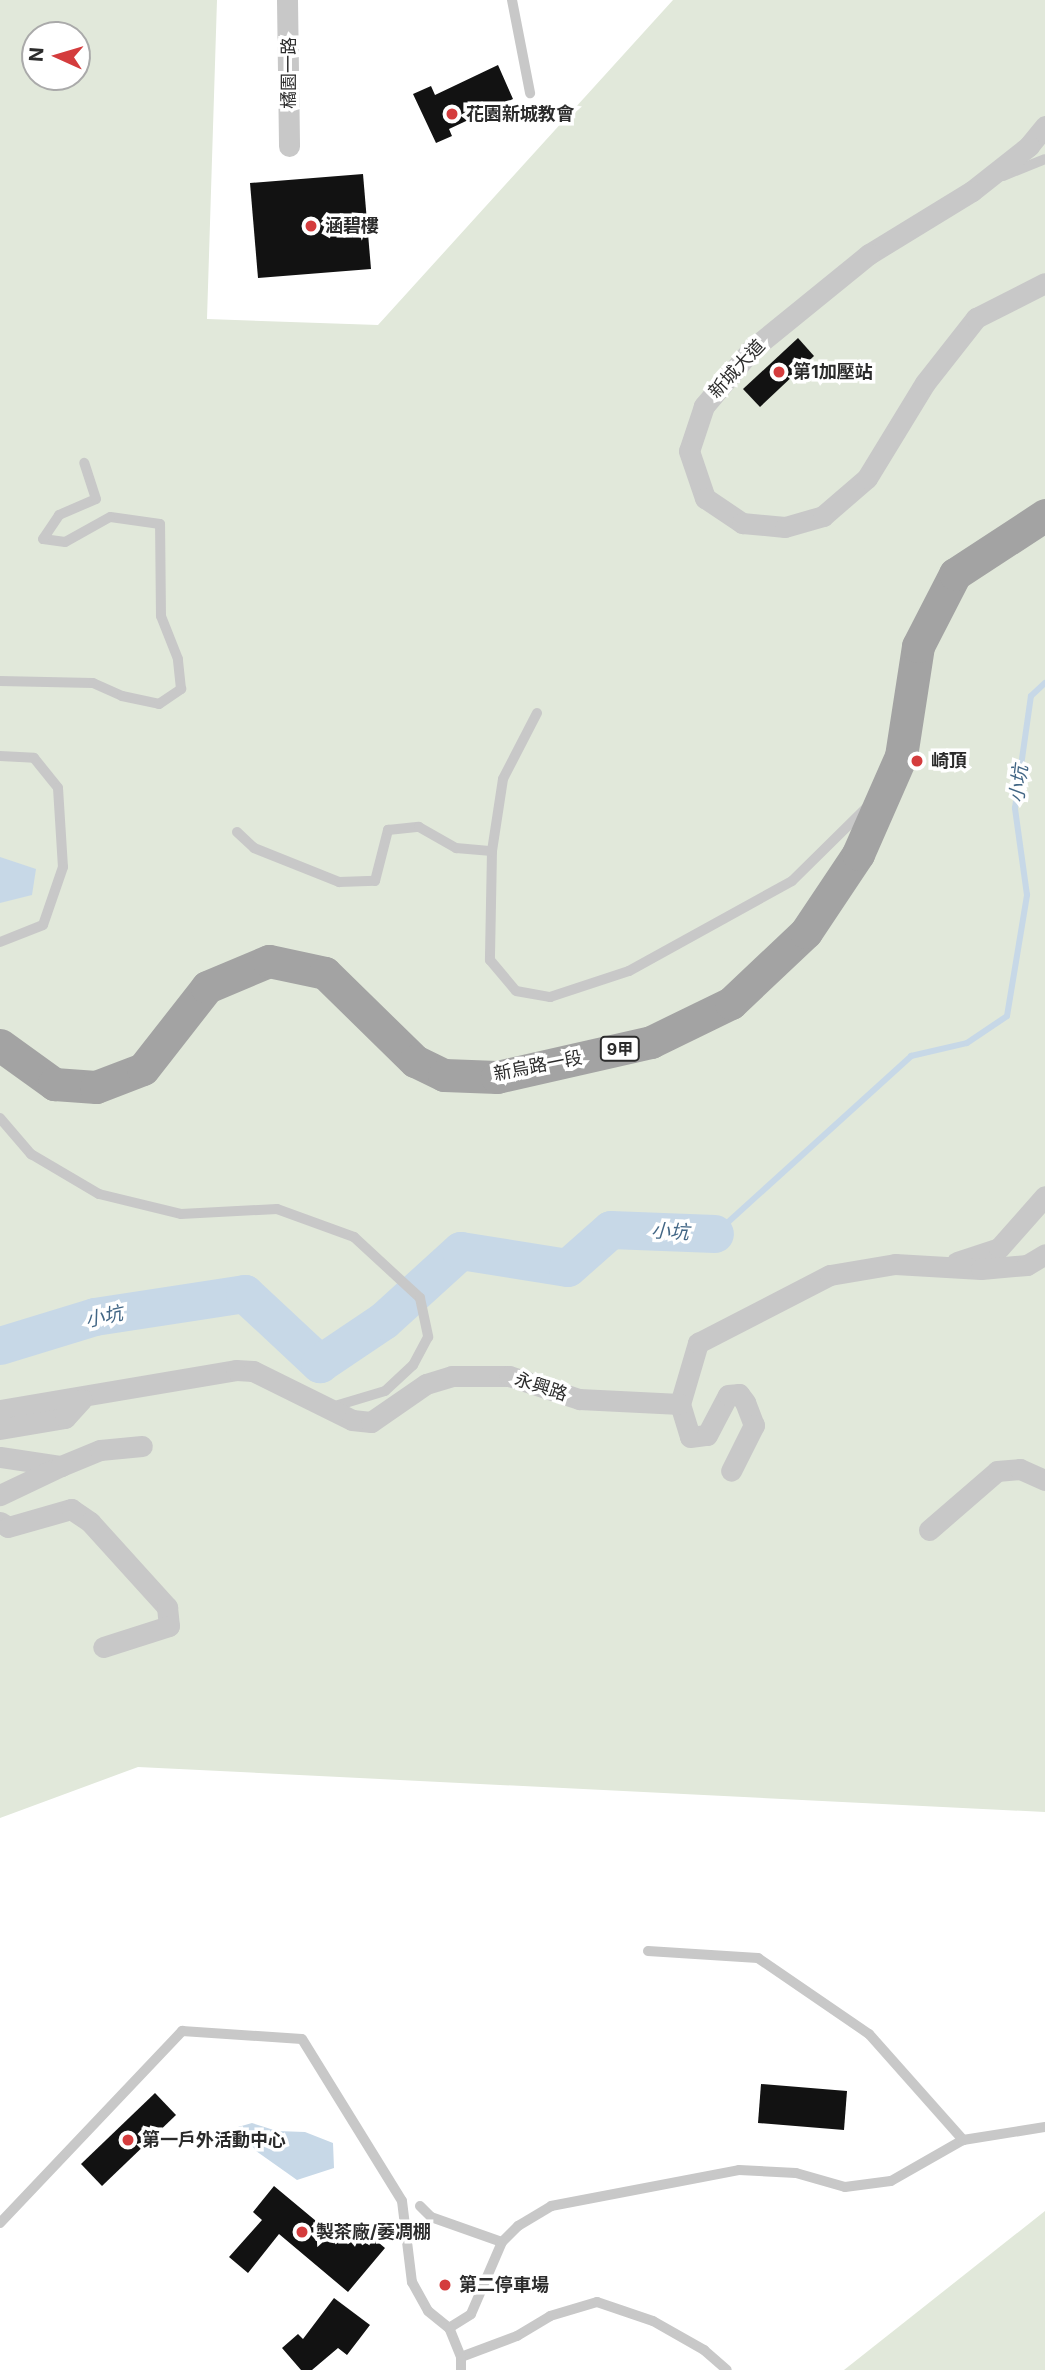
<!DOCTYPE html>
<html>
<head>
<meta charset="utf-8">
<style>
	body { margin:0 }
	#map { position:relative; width:1045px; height:2370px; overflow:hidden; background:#fff; font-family:Inter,"Noto Sans TC",sans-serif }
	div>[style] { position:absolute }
	.green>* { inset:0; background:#e1e8da }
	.water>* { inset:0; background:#c7d8e7 }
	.stream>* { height:6px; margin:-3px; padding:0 3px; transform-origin:3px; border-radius:3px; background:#c7d8e7 }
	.river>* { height:38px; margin:-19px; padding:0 19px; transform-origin:19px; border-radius:19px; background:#c7d8e7 }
	.building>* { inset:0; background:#121212 }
	.lane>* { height:10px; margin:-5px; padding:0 5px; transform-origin:5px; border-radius:5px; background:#c8c8c8 }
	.street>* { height:21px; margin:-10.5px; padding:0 10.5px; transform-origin:10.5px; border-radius:10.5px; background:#c8c8c8 }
	.primary>* { height:33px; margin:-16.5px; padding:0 16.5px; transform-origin:16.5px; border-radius:16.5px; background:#a3a3a3 }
	.dots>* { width:19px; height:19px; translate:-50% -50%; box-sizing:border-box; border:4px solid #fff; border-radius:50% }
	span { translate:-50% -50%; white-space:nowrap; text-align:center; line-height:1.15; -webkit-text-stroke:7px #fff; paint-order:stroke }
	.shield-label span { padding:2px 5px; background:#fff; border:2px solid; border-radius:5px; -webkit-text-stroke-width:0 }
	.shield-label { font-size:16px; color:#2b2b2b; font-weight:700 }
	.street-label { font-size:18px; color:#2b2b2b }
	.poi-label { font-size:18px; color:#2b2b2b; font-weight:700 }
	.left { translate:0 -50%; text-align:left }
	.water-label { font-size:19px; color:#426685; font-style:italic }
	.north { position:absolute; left:21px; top:21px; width:70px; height:70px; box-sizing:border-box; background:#fff; border:2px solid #aaa; border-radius:50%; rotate:274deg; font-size:19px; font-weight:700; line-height:28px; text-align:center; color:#2b2b2b }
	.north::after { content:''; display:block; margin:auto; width:24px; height:32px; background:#d43c3d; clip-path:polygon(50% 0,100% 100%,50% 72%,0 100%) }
</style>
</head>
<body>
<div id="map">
	<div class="green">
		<i style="clip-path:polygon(evenodd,0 0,217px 0,207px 319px,378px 325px,673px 0,1045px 0,1045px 1812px,138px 1767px,0 1818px,0 0,35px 35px,77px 35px,77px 77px,35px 77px,35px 35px)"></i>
		<i style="clip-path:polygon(1045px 2211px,1045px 2370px,844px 2370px)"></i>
	</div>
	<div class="water">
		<i style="clip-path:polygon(0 857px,36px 869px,32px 895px,0 903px)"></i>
		<i style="clip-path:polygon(252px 2123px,277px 2131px,305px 2132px,333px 2143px,334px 2168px,297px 2180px,256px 2151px,238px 2127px)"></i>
	</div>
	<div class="stream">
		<i style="left:715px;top:1234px;width:265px;rotate:-42.2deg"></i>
		<i style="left:911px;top:1056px;width:57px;rotate:-13.1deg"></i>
		<i style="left:967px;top:1043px;width:48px;rotate:-34deg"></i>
		<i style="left:1007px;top:1016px;width:123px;rotate:-80.6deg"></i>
		<i style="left:1027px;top:895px;width:88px;rotate:-97.9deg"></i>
		<i style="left:1015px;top:808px;width:113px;rotate:-81.9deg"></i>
		<i style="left:1031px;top:696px;width:19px;rotate:-43deg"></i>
	</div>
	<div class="river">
		<i style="left:0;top:1346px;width:99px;rotate:-17deg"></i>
		<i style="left:95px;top:1317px;width:152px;rotate:-8.7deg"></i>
		<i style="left:245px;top:1294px;width:103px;rotate:43deg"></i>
		<i style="left:320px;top:1364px;width:77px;rotate:-33.9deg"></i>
		<i style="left:384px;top:1321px;width:104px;rotate:-42.3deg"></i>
		<i style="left:461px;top:1251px;width:108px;rotate:9deg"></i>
		<i style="left:568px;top:1268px;width:57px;rotate:-41.5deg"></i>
		<i style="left:611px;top:1230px;width:104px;rotate:2.2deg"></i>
	</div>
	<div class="building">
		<i style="clip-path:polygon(498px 65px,513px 99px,449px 129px,452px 136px,436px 143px,413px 94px,431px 86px,435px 95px)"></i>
		<i style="clip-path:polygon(363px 174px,371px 269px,258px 278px,250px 183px)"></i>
		<i style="clip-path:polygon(798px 338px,814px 356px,760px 407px,743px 389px)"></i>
		<i style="clip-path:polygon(761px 2084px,847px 2091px,844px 2130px,758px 2123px)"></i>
		<i style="clip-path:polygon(155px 2093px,176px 2115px,102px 2186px,81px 2164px)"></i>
		<i style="clip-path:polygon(274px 2186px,340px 2241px,355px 2223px,385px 2248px,348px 2292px,279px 2234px,248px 2273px,229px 2257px,262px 2220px,253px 2212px)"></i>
		<i style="clip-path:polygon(334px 2298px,370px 2325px,347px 2355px,338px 2348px,312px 2370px,301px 2370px,282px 2348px,298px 2334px,303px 2339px)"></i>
	</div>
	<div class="lane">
		<i style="left:512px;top:0;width:95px;rotate:79deg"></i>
		<i style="left:1003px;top:176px;width:45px;rotate:-22deg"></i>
		<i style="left:0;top:681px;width:93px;rotate:1.2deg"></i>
		<i style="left:93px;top:683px;width:32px;rotate:24deg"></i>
		<i style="left:122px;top:696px;width:38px;rotate:12deg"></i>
		<i style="left:159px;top:704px;width:27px;rotate:-34deg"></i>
		<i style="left:181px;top:689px;width:30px;rotate:-96deg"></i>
		<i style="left:178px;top:659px;width:46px;rotate:-111.6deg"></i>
		<i style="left:161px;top:616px;width:92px;rotate:-90.6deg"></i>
		<i style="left:160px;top:524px;width:50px;rotate:-172deg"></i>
		<i style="left:110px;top:517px;width:51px;rotate:150.9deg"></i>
		<i style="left:65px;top:542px;width:22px;rotate:-172deg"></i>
		<i style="left:43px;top:539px;width:29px;rotate:-56deg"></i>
		<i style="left:59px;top:515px;width:40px;rotate:-23.4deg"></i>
		<i style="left:96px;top:499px;width:38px;rotate:-108deg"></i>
		<i style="left:537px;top:713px;width:74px;rotate:117.3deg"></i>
		<i style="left:503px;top:779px;width:73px;rotate:98.7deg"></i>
		<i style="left:492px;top:851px;width:109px;rotate:91.1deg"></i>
		<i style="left:490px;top:960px;width:40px;rotate:50deg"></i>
		<i style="left:516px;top:991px;width:35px;rotate:10deg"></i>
		<i style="left:550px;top:997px;width:83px;rotate:-18.2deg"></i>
		<i style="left:629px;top:971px;width:186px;rotate:-28.9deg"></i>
		<i style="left:792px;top:881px;width:104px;rotate:-44.6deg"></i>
		<i style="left:0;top:756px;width:34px;rotate:3deg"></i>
		<i style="left:34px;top:758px;width:38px;rotate:51deg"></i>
		<i style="left:58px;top:788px;width:79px;rotate:86.4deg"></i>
		<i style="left:63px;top:867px;width:61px;rotate:109deg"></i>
		<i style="left:43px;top:925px;width:46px;rotate:158.4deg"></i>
		<i style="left:237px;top:832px;width:23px;rotate:43deg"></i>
		<i style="left:254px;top:848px;width:92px;rotate:21.8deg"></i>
		<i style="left:339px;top:882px;width:36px;rotate:-2deg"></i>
		<i style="left:375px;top:881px;width:53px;rotate:-75.7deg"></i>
		<i style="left:388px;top:830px;width:31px;rotate:-6deg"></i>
		<i style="left:419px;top:827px;width:43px;rotate:29.6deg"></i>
		<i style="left:456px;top:848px;width:36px;rotate:5deg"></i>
		<i style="left:0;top:1118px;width:48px;rotate:49.3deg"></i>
		<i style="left:31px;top:1154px;width:79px;rotate:30.5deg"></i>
		<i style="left:99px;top:1194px;width:84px;rotate:13.7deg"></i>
		<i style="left:181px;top:1214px;width:96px;rotate:-3deg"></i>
		<i style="left:277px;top:1209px;width:82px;rotate:20deg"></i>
		<i style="left:354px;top:1237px;width:90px;rotate:42.7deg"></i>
		<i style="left:420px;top:1298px;width:40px;rotate:78deg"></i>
		<i style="left:428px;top:1337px;width:32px;rotate:118deg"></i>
		<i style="left:413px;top:1365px;width:38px;rotate:137deg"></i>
		<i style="left:385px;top:1391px;width:55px;rotate:163.2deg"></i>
		<i style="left:648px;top:1951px;width:110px;rotate:3.6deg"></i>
		<i style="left:758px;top:1958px;width:135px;rotate:34.4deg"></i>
		<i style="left:869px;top:2034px;width:142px;rotate:48.4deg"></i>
		<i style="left:420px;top:2206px;width:16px;rotate:45deg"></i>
		<i style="left:431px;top:2217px;width:75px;rotate:19.4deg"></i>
		<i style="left:0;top:2223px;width:265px;rotate:-46.5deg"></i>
		<i style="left:182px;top:2031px;width:120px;rotate:3.8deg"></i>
		<i style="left:302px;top:2039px;width:190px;rotate:58.3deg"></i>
		<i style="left:402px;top:2201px;width:82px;rotate:83deg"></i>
		<i style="left:412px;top:2282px;width:33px;rotate:61deg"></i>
		<i style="left:428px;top:2311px;width:27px;rotate:39deg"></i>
		<i style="left:461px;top:2357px;width:60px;rotate:-20.6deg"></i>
		<i style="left:517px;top:2336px;width:39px;rotate:-31deg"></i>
		<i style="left:550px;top:2316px;width:49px;rotate:-16.6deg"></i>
		<i style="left:597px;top:2302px;width:59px;rotate:18.7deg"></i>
		<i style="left:653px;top:2321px;width:59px;rotate:29.6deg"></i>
		<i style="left:704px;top:2350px;width:30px;rotate:41deg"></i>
		<i style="left:461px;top:2370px;width:13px;rotate:-90deg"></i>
		<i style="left:461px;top:2357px;width:31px;rotate:-112deg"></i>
		<i style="left:449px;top:2328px;width:26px;rotate:-32deg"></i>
		<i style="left:471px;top:2314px;width:78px;rotate:-66.7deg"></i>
		<i style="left:502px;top:2242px;width:23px;rotate:-45deg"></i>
		<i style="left:518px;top:2226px;width:39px;rotate:-31deg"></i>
		<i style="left:551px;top:2206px;width:191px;rotate:-10.8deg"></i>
		<i style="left:739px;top:2170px;width:57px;rotate:3deg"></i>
		<i style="left:796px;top:2173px;width:51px;rotate:15.9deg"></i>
		<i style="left:845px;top:2187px;width:46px;rotate:-7.4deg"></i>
		<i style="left:891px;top:2181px;width:83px;rotate:-29.7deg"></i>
		<i style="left:963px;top:2140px;width:83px;rotate:-9deg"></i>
	</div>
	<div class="street">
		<i style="left:287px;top:0;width:146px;rotate:89.2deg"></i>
		<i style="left:1045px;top:126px;width:26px;rotate:129deg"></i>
		<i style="left:1029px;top:146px;width:73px;rotate:141.7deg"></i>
		<i style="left:972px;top:191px;width:121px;rotate:148.5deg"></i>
		<i style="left:869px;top:254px;width:151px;rotate:140.9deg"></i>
		<i style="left:752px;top:349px;width:75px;rotate:130.1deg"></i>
		<i style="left:704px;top:406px;width:47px;rotate:108.4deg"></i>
		<i style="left:689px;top:451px;width:50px;rotate:71.2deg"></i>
		<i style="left:705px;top:498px;width:45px;rotate:34deg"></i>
		<i style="left:742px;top:523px;width:43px;rotate:5.3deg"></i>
		<i style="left:785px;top:527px;width:40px;rotate:-16deg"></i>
		<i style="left:823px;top:516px;width:58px;rotate:-40.8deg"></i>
		<i style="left:867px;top:478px;width:111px;rotate:-58.6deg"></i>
		<i style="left:925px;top:383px;width:83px;rotate:-51.9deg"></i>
		<i style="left:976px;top:318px;width:77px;rotate:-26.9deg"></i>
		<i style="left:957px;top:1262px;width:44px;rotate:-18.4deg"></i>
		<i style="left:999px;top:1248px;width:69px;rotate:-48.5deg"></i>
		<i style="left:680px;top:1404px;width:64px;rotate:-73.6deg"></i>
		<i style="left:698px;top:1343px;width:148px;rotate:-27.3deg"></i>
		<i style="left:830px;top:1275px;width:66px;rotate:-9.6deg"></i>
		<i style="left:895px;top:1264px;width:86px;rotate:3.3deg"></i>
		<i style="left:981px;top:1269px;width:46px;rotate:-5deg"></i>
		<i style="left:1027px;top:1265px;width:21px;rotate:-31deg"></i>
		<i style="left:680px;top:1404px;width:34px;rotate:73deg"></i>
		<i style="left:690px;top:1437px;width:17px;rotate:-7deg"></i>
		<i style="left:707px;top:1435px;width:45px;rotate:-62.3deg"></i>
		<i style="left:728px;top:1395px;width:11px;rotate:-5deg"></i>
		<i style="left:739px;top:1394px;width:10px;rotate:53deg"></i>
		<i style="left:745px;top:1402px;width:25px;rotate:69deg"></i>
		<i style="left:754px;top:1425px;width:51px;rotate:116.6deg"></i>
		<i style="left:0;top:1410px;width:239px;rotate:-9.6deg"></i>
		<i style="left:236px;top:1370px;width:17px;rotate:3deg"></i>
		<i style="left:253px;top:1371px;width:110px;rotate:26.3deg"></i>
		<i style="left:352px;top:1420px;width:19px;rotate:6deg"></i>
		<i style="left:371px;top:1422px;width:67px;rotate:-34.6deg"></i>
		<i style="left:426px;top:1384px;width:27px;rotate:-17deg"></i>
		<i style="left:452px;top:1376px;width:57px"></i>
		<i style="left:509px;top:1376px;width:74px;rotate:18.2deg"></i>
		<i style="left:579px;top:1399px;width:101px;rotate:2.8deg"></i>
		<i style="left:0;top:1429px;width:66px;rotate:-9.6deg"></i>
		<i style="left:65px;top:1418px;width:25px;rotate:-48deg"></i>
		<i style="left:0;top:1457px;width:62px;rotate:8.4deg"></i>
		<i style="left:61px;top:1466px;width:68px;rotate:154.6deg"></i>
		<i style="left:61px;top:1466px;width:42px;rotate:-22.3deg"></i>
		<i style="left:100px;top:1450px;width:42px;rotate:-5.4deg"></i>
		<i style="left:0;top:1522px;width:9px;rotate:32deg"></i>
		<i style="left:8px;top:1527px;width:66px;rotate:-15.9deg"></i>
		<i style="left:71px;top:1509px;width:23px;rotate:34deg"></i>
		<i style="left:90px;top:1522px;width:115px;rotate:47.8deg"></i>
		<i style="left:167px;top:1607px;width:19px;rotate:84deg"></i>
		<i style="left:169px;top:1626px;width:69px;rotate:162.3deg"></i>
		<i style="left:929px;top:1530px;width:90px;rotate:-40.9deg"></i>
		<i style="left:997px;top:1471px;width:23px;rotate:-5deg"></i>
		<i style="left:1020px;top:1469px;width:27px;rotate:24deg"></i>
	</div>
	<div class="primary">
		<i style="left:0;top:1045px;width:67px;rotate:35.8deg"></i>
		<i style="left:54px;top:1084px;width:42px;rotate:4.1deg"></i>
		<i style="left:96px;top:1087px;width:50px;rotate:-21deg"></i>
		<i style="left:143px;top:1069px;width:104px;rotate:-52deg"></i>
		<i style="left:207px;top:987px;width:67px;rotate:-22.8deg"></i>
		<i style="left:269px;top:961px;width:57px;rotate:12.1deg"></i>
		<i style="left:325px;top:973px;width:126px;rotate:44.4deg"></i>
		<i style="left:415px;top:1061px;width:32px;rotate:26deg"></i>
		<i style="left:444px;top:1075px;width:53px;rotate:2.2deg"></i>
		<i style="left:497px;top:1077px;width:158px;rotate:-12.8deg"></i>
		<i style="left:651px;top:1042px;width:89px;rotate:-26deg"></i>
		<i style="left:731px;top:1003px;width:103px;rotate:-43.4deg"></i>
		<i style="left:806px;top:932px;width:94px;rotate:-56.3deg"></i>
		<i style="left:858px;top:854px;width:107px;rotate:-66.3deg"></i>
		<i style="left:901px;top:756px;width:111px;rotate:-81.2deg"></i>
		<i style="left:918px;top:646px;width:81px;rotate:-62.8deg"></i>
		<i style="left:955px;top:574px;width:108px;rotate:-33.2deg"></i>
	</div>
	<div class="dots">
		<i style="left:452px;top:114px;background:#d43c3d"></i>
		<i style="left:311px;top:226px;background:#d43c3d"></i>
		<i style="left:779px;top:372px;background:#d43c3d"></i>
		<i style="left:917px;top:761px;background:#d43c3d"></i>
		<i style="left:128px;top:2140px;background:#d43c3d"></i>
		<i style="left:302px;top:2232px;background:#d43c3d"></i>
		<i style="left:445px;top:2285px;background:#d43c3d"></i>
	</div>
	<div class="shield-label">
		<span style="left:620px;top:1049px">9甲</span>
	</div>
	<div class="street-label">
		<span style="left:289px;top:73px;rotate:-90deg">橘園一路</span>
		<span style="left:737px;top:369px;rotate:-47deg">新城大道</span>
		<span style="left:538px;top:1066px;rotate:-11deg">新烏路一段</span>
		<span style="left:541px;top:1387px;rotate:18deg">永興路</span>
	</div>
	<div class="poi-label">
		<span class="left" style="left:466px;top:114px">花園新城教會</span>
		<span class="left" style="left:325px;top:226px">涵碧樓</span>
		<span class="left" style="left:793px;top:372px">第1加壓站</span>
		<span class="left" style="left:931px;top:761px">崎頂</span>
		<span class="left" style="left:142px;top:2140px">第一戶外活動中心</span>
		<span class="left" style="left:316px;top:2232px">製茶廠/萎凋棚</span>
		<span class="left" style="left:459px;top:2285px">第二停車場</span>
	</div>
	<div class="water-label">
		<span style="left:1019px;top:784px;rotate:-83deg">小坑</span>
		<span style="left:670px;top:1232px;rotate:3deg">小坑</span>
		<span style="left:104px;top:1317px;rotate:-12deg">小坑</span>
	</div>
	<div class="north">N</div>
</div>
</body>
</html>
